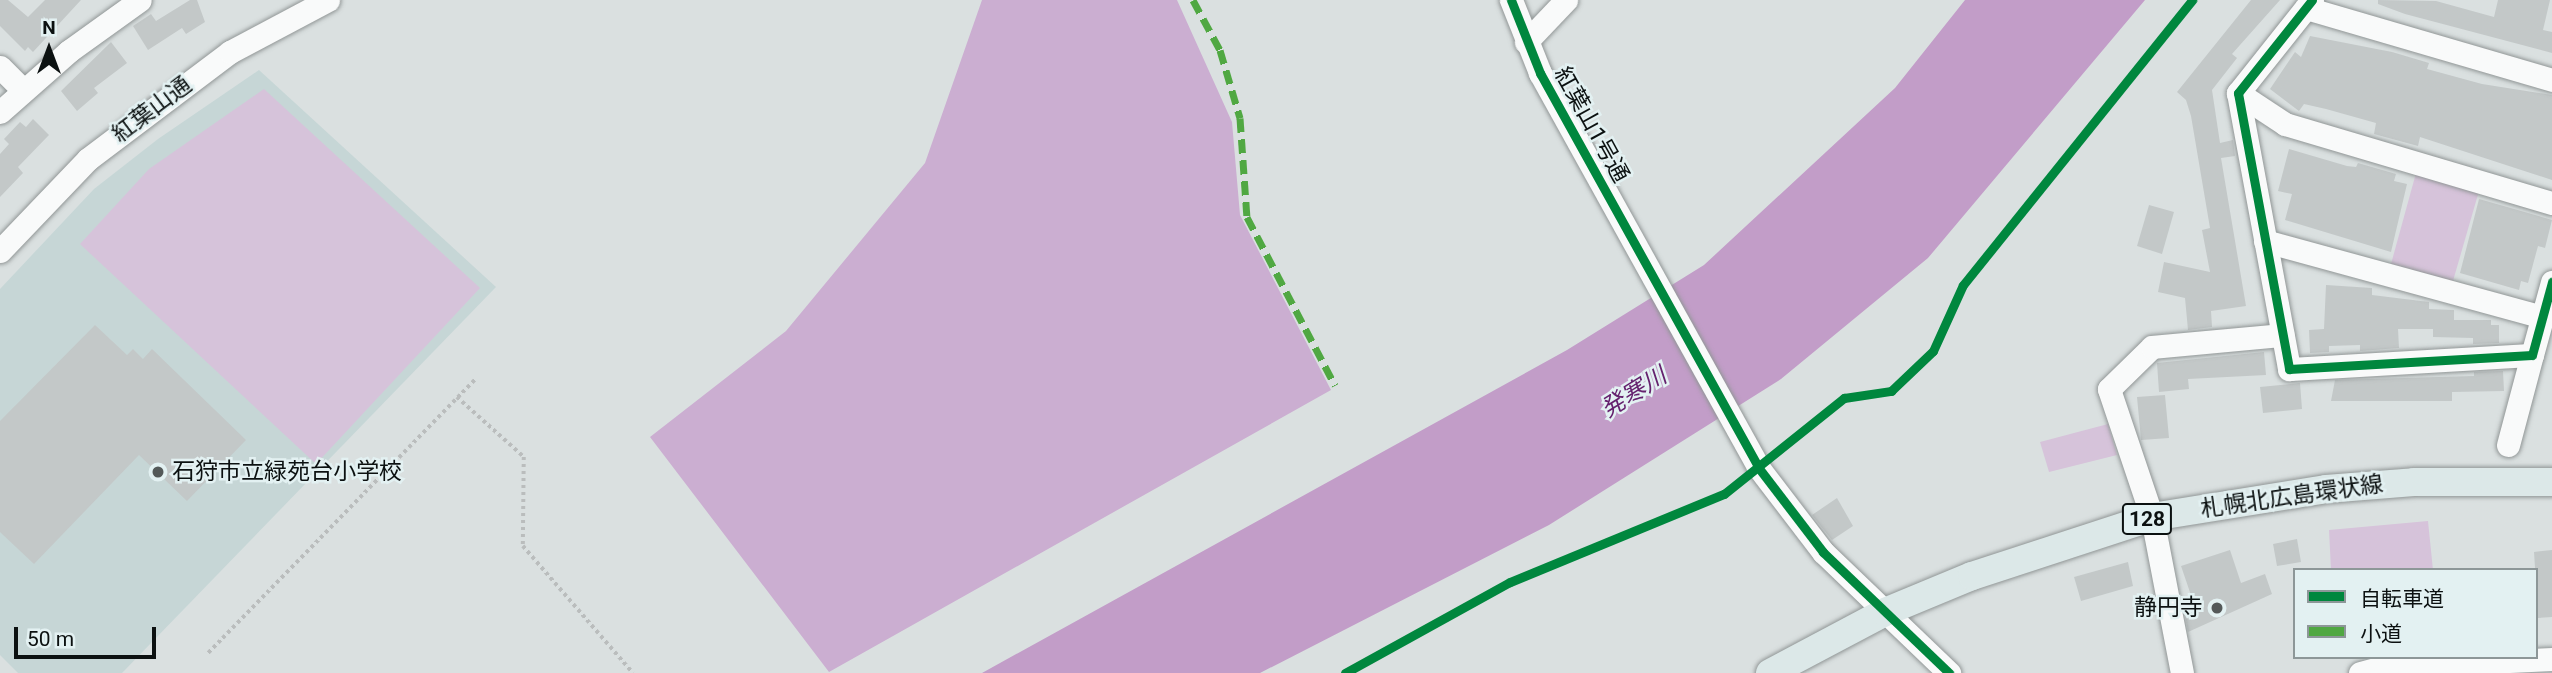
<!DOCTYPE html>
<html>
<head>
<meta charset="utf-8">
<style>
	body { margin:0 }
	#map { position:relative; width:2552px; height:673px; overflow:hidden; background:#dae0e0; font-family:Roboto,"Noto Sans JP",sans-serif }
	div>[style] { position:absolute }
	.built>* { inset:0; background:#c6d6d6 }
	.green>* { inset:0; background:#d6c3da }
	.forest>* { inset:0; background:#cbaed1 }
	.water>* { inset:0; background:#c29dc8 }
	.building>* { inset:0; background:#c3c8c8 }
	.path>* { height:3.5px; margin-top:-1.75px; transform-origin:0; background:repeating-linear-gradient(90deg,#babdbd 0 3.5px,transparent 0 7px) }
	.roads { filter:drop-shadow(0 0 2px #919696) drop-shadow(0 0 2px #919696) }
	.minor>* { height:23px; margin:-11.5px; padding:0 11.5px; transform-origin:11.5px; border-radius:11.5px; background:#f9fafa }
	.major>* { height:28px; margin:-14px; padding:0 14px; transform-origin:14px; border-radius:14px; background:#dce8e8 }
	.quiet>* { height:7px; margin-top:-3.5px; transform-origin:0; background:repeating-linear-gradient(90deg,#50a842 0 14px,transparent 0 21px) }
	.cycleway>* { height:9px; margin:-4.5px; padding:0 4.5px; transform-origin:4.5px; border-radius:4.5px; background:#00873e }
	.dots>* { width:19px; height:19px; translate:-50% -50%; box-sizing:border-box; border:4px solid #e3f1f2; border-radius:50% }
	span { translate:-50% -50%; white-space:nowrap; text-align:center; line-height:1.15; -webkit-text-stroke:5px #e3f1f2; paint-order:stroke }
	.shield-label span { padding:2px 5px; background:#e3f1f2; border:2px solid; border-radius:5px; -webkit-text-stroke-width:0 }
	.shield-label { font-size:21px; color:#0c1111; font-weight:700 }
	.street-label { font-size:23px; color:#0c1111 }
	.poi-label { font-size:23px; color:#0c1111 }
	.left { translate:0 -50%; text-align:left }
	.right { translate:-100% -50%; text-align:right }
	.water-label { font-size:24px; color:#65216e; font-style:italic }
	.legend { position:absolute; left:2293px; top:568px; width:245px; height:91px; box-sizing:border-box; background:#e3f1f2; border:2px solid #8d9798; margin:0; padding:9px 12px; list-style:none; font-size:21px; color:#0c1111 }
	.legend li { display:flex; align-items:center; gap:14px; height:35px }
	.legend b { width:35px; border:2px solid #8d9798 }
	.north { position:absolute; left:14px; top:14px; width:70px; height:70px; -webkit-text-stroke:5px #e3f1f2; paint-order:stroke; rotate:0deg; font-size:19px; font-weight:700; line-height:28px; text-align:center; color:#0c1111 }
	.north::after { content:''; display:block; margin:auto; width:24px; height:32px; background:#0c1111; clip-path:polygon(50% 0,100% 100%,50% 72%,0 100%) }
	.scale { position:absolute; left:14px; top:627px; width:142px; height:32px; box-sizing:border-box; border:4px solid #0c1111; border-top:0; padding-left:9px; font-size:21px; line-height:24px; white-space:nowrap; color:#0c1111; -webkit-text-stroke:5px #e3f1f2; paint-order:stroke }
</style>
</head>
<body>
<div id="map">
	<div class="built">
		<i style="clip-path:polygon(259px 70px,496px 287px,122px 673px,18px 673px,0 655px,0 289px,94px 189px,158px 139px)"></i>
	</div>
	<div class="green">
		<i style="clip-path:polygon(264px 89px,480px 288px,316px 464px,80px 244px,149px 169px)"></i>
		<i style="clip-path:polygon(2416px 173px,2479px 191px,2453px 281px,2391px 264px)"></i>
		<i style="clip-path:polygon(2108px 424px,2117px 455px,2049px 472px,2040px 442px)"></i>
		<i style="clip-path:polygon(2428px 521px,2433px 570px,2331px 570px,2329px 530px)"></i>
	</div>
	<div class="forest">
		<i style="clip-path:polygon(982px 0,1177px 0,1232px 122px,1240px 215px,1331px 390px,829px 672px,650px 437px,786px 331px,925px 163px)"></i>
	</div>
	<div class="water">
		<i style="clip-path:polygon(1965px 0,2145px 0,1928px 258px,1781px 379px,1549px 525px,1260px 673px,982px 673px,1567px 350px,1704px 265px,1895px 88px)"></i>
	</div>
	<div class="building">
		<i style="clip-path:polygon(0 0,8px 0,28px 17px,45px 0,81px 0,33px 52px,28px 47px,25px 51px,0 26px)"></i>
		<i style="clip-path:polygon(190px 0,197px 0,205px 22px,186px 34px,182px 28px,148px 50px,133px 26px,151px 14px,156px 21px)"></i>
		<i style="clip-path:polygon(2251px 0,2280px 0,2232px 54px,2237px 58px,2212px 90px,2220px 143px,2233px 140px,2235px 156px,2221px 158px,2246px 306px,2211px 311px,2212px 327px,2188px 330px,2185px 298px,2158px 292px,2164px 262px,2210px 272px,2202px 230px,2210px 228px,2191px 116px,2186px 100px,2177px 92px)"></i>
		<i style="clip-path:polygon(2378px 0,2436px 1px,2494px 17px,2498px 0,2550px 0,2543px 30px,2552px 32px,2552px 53px,2405px 14px,2378px 4px)"></i>
		<i style="clip-path:polygon(2310px 36px,2392px 52px,2429px 63px,2427px 69px,2482px 84px,2552px 95px,2552px 180px,2420px 137px,2418px 146px,2374px 134px,2376px 123px,2326px 109px,2304px 104px,2299px 111px,2270px 89px,2295px 52px,2301px 57px)"></i>
		<i style="clip-path:polygon(111px 42px,127px 63px,94px 88px,98px 93px,77px 111px,61px 91px)"></i>
		<i style="clip-path:polygon(33px 119px,49px 135px,18px 167px,23px 173px,0 197px,0 154px,9px 144px,4px 139px,20px 122px,26px 127px)"></i>
		<i style="clip-path:polygon(2289px 149px,2347px 166px,2356px 167px,2358px 163px,2396px 174px,2394px 181px,2407px 184px,2391px 252px,2285px 220px,2292px 194px,2278px 191px)"></i>
		<i style="clip-path:polygon(2479px 199px,2552px 220px,2545px 248px,2538px 246px,2528px 283px,2521px 281px,2519px 290px,2460px 273px)"></i>
		<i style="clip-path:polygon(2149px 205px,2174px 212px,2162px 254px,2137px 246px)"></i>
		<i style="clip-path:polygon(2326px 285px,2372px 288px,2372px 295px,2429px 302px,2429px 309px,2454px 310px,2454px 320px,2491px 320px,2491px 325px,2499px 325px,2499px 343px,2473px 344px,2473px 338px,2433px 337px,2433px 329px,2398px 329px,2399px 348px,2360px 351px,2360px 345px,2329px 346px,2329px 352px,2310px 353px,2309px 330px,2324px 329px)"></i>
		<i style="clip-path:polygon(95px 325px,127px 355px,133px 349px,143px 359px,152px 349px,246px 440px,187px 501px,139px 455px,34px 564px,0 532px,0 421px)"></i>
		<i style="clip-path:polygon(2264px 352px,2266px 375px,2188px 379px,2189px 389px,2159px 392px,2157px 363px)"></i>
		<i style="clip-path:polygon(2503px 371px,2504px 391px,2452px 392px,2452px 401px,2331px 401px,2335px 380px,2474px 376px,2474px 372px)"></i>
		<i style="clip-path:polygon(2300px 383px,2302px 409px,2263px 413px,2260px 387px)"></i>
		<i style="clip-path:polygon(2165px 395px,2169px 438px,2141px 440px,2137px 397px)"></i>
		<i style="clip-path:polygon(1837px 498px,1853px 526px,1832px 540px,1812px 515px)"></i>
		<i style="clip-path:polygon(2297px 539px,2301px 562px,2277px 566px,2273px 544px)"></i>
		<i style="clip-path:polygon(2230px 550px,2241px 583px,2265px 574px,2272px 594px,2188px 632px,2184px 608px,2194px 604px,2181px 566px)"></i>
		<i style="clip-path:polygon(2552px 550px,2552px 617px,2538px 618px,2534px 552px)"></i>
		<i style="clip-path:polygon(2128px 562px,2133px 586px,2081px 601px,2074px 577px)"></i>
	</div>
	<div class="path">
		<i style="left:457px;top:397px;width:90px;rotate:41.8deg"></i>
		<i style="left:524px;top:457px;width:89px;rotate:90.6deg"></i>
		<i style="left:523px;top:546px;width:168px;rotate:49.1deg"></i>
		<i style="left:208px;top:653px;width:383px;rotate:-45.7deg"></i>
	</div>
	<div class="roads">
		<div class="minor">
			<i style="left:1511px;top:0;width:79px;rotate:68.3deg"></i>
			<i style="left:1540px;top:73px;width:450px;rotate:61deg"></i>
			<i style="left:1758px;top:467px;width:107px;rotate:52.6deg"></i>
			<i style="left:1823px;top:552px;width:175px;rotate:43.8deg"></i>
			<i style="left:2312px;top:0;width:119px;rotate:128.5deg"></i>
			<i style="left:2238px;top:93px;width:281px;rotate:79.5deg"></i>
			<i style="left:2289px;top:369px;width:243px;rotate:-3.3deg"></i>
			<i style="left:2532px;top:355px;width:76px;rotate:-74.7deg"></i>
			<i style="left:2306px;top:8px;width:256px;rotate:16.3deg"></i>
			<i style="left:1526px;top:42px;width:58px;rotate:-46.4deg"></i>
			<i style="left:0;top:67px;width:31px;rotate:45deg"></i>
			<i style="left:2238px;top:93px;width:56px;rotate:33.4deg"></i>
			<i style="left:2285px;top:124px;width:278px;rotate:16.5deg"></i>
			<i style="left:0;top:112px;width:92px;rotate:-41.5deg"></i>
			<i style="left:69px;top:51px;width:87px;rotate:-35.7deg"></i>
			<i style="left:2265px;top:241px;width:288px;rotate:15.3deg"></i>
			<i style="left:0;top:251px;width:127px;rotate:-46.3deg"></i>
			<i style="left:88px;top:159px;width:178px;rotate:-37deg"></i>
			<i style="left:230px;top:52px;width:111px;rotate:-28deg"></i>
			<i style="left:2508px;top:445px;width:93px;rotate:-75.1deg"></i>
			<i style="left:2182px;top:673px;width:159px;rotate:-100.9deg"></i>
			<i style="left:2152px;top:517px;width:135px;rotate:-108.6deg"></i>
			<i style="left:2109px;top:389px;width:60px;rotate:-44.3deg"></i>
			<i style="left:2152px;top:347px;width:131px;rotate:-5.3deg"></i>
			<i style="left:2360px;top:673px;width:23px;rotate:-15deg"></i>
			<i style="left:2382px;top:667px;width:170px;rotate:-2.7deg"></i>
		</div>
		<div class="major">
			<i style="left:1770px;top:673px;width:130px;rotate:-27.9deg"></i>
			<i style="left:1885px;top:612px;width:94px;rotate:-22.5deg"></i>
			<i style="left:1972px;top:576px;width:189px;rotate:-18.1deg"></i>
			<i style="left:2152px;top:517px;width:176px;rotate:-9.1deg"></i>
			<i style="left:2326px;top:489px;width:88px;rotate:-4.5deg"></i>
			<i style="left:2414px;top:482px;width:138px"></i>
		</div>
	</div>
	<div class="quiet">
		<i style="left:1193px;top:0;width:57px;rotate:61.6deg"></i>
		<i style="left:1220px;top:50px;width:71px;rotate:73.6deg"></i>
		<i style="left:1240px;top:118px;width:99px;rotate:86deg"></i>
		<i style="left:1247px;top:217px;width:190px;rotate:62.4deg"></i>
	</div>
	<div class="cycleway">
		<i style="left:1511px;top:0;width:79px;rotate:68.3deg"></i>
		<i style="left:1540px;top:73px;width:450px;rotate:61deg"></i>
		<i style="left:1758px;top:467px;width:107px;rotate:52.6deg"></i>
		<i style="left:1823px;top:552px;width:175px;rotate:43.8deg"></i>
		<i style="left:2312px;top:0;width:119px;rotate:128.5deg"></i>
		<i style="left:2238px;top:93px;width:281px;rotate:79.5deg"></i>
		<i style="left:2289px;top:369px;width:243px;rotate:-3.3deg"></i>
		<i style="left:2532px;top:355px;width:76px;rotate:-74.7deg"></i>
		<i style="left:1345px;top:673px;width:188px;rotate:-28.9deg"></i>
		<i style="left:1510px;top:582px;width:231px;rotate:-22.4deg"></i>
		<i style="left:1724px;top:494px;width:154px;rotate:-38.7deg"></i>
		<i style="left:1844px;top:398px;width:48px;rotate:-8.5deg"></i>
		<i style="left:1891px;top:391px;width:58px;rotate:-43.6deg"></i>
		<i style="left:1933px;top:351px;width:72px;rotate:-65.6deg"></i>
		<i style="left:1963px;top:285px;width:366px;rotate:-51.2deg"></i>
	</div>
	<div class="dots">
		<i style="left:158px;top:472px;background:#545959"></i>
		<i style="left:2217px;top:608px;background:#545959"></i>
	</div>
	<div class="shield-label">
		<span style="left:2147px;top:519px">128</span>
	</div>
	<div class="street-label">
		<span style="left:152px;top:110px;rotate:-37deg">紅葉山通</span>
		<span style="left:1591px;top:125px;rotate:61deg">紅葉山1号通</span>
		<span style="left:2292px;top:497px;rotate:-8deg">札幌北広島環状線</span>
	</div>
	<div class="poi-label">
		<span class="left" style="left:172px;top:472px">石狩市立緑苑台小学校</span>
		<span class="right" style="left:2203px;top:608px">静円寺</span>
	</div>
	<div class="water-label">
		<span style="left:1634px;top:393px;rotate:-32deg">発寒川</span>
	</div>
	<ul class="legend">
	<li><b style="height:9px;background:#00873e"></b>自転車道</li>
	<li><b style="height:9px;background:#50a842"></b>小道</li>
	</ul>
	<div class="north">N</div>
	<div class="scale">50 m</div>
</div>
</body>
</html>
